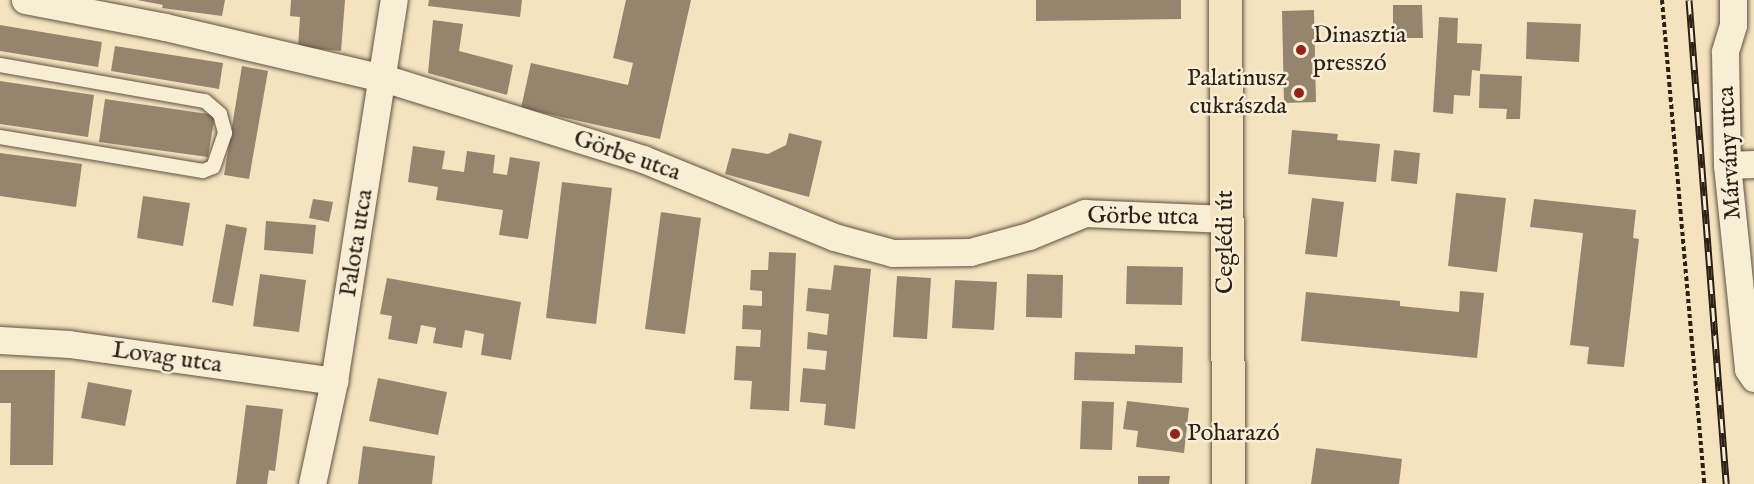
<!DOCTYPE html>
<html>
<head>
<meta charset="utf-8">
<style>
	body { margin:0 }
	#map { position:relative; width:1754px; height:484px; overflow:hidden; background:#f5e3bf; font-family:"IM FELL English",serif }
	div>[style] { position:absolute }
	.building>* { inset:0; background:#95856e }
	.path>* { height:4px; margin-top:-2px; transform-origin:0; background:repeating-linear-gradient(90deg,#2d2017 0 4.5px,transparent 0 7.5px) }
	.roads { filter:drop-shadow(0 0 2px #5f5141) drop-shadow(0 0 2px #5f5141) }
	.service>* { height:14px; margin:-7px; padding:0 7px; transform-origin:7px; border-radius:7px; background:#f8edd5 }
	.minor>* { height:27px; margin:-13.5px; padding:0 13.5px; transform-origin:13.5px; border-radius:13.5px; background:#f8edd5 }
	.primary>* { height:33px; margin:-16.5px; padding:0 16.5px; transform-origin:16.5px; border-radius:16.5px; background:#f5e3bf }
	.rail>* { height:7px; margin-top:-3.5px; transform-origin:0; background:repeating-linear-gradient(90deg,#f8edd5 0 14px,#2d2017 0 28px); box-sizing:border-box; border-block:2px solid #2d2017 }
	.dots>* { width:16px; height:16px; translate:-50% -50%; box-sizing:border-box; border:3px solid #f8edd5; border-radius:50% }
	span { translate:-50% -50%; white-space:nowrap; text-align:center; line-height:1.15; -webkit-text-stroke:5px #f8edd5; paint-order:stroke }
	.poi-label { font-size:24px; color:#2d2017 }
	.left { translate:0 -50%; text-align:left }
	.right { translate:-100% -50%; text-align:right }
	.street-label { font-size:24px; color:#2d2017 }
</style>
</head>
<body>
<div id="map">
	<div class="building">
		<i style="clip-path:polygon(137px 0,225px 0,222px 16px,162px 8px,163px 5px)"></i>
		<i style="clip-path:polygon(291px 0,345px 0,341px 51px,298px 47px,300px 17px,290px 16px)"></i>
		<i style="clip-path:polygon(429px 0,522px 0,520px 17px,428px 6px)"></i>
		<i style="clip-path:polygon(626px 0,691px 0,660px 139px,521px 108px,531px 63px,628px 85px,633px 63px,613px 58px)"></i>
		<i style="clip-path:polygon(1036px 0,1181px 0,1181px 19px,1036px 21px)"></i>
		<i style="clip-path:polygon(1393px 5px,1422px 5px,1423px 38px,1393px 38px)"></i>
		<i style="clip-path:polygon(1314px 10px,1316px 102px,1284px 103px,1282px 11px)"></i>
		<i style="clip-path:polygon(1439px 17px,1458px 18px,1457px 43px,1482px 44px,1480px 71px,1472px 70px,1470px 96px,1454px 95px,1453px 114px,1433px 112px)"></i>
		<i style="clip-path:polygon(433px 20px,463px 24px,459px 51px,513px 65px,507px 95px,428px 73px)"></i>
		<i style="clip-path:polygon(1527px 22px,1581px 24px,1579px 62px,1526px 59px)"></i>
		<i style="clip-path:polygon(0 25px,102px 42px,98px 67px,0 51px)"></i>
		<i style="clip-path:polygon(115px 46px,223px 63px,219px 89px,111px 71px)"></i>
		<i style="clip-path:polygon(242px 66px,268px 71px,249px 179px,224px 175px)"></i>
		<i style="clip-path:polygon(1480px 74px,1522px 76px,1520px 119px,1506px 119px,1507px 109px,1479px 108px)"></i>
		<i style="clip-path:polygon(0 81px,94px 95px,88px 137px,0 124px)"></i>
		<i style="clip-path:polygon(105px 99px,215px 115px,208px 157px,99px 142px)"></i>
		<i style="clip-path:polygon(1292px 130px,1338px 134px,1337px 140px,1380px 144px,1376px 182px,1288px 174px)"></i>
		<i style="clip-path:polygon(789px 133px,822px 141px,809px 197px,725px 174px,732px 148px,768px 154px,786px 145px)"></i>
		<i style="clip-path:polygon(413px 146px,445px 151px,442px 169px,464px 172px,467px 151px,495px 155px,493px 173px,507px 175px,510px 157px,540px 162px,528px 239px,499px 235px,503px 210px,436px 200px,438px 187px,408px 182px)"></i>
		<i style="clip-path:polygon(1394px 150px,1420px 153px,1417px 184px,1391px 181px)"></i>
		<i style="clip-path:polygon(0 153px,82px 164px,76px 207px,0 196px)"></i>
		<i style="clip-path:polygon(562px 182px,612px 188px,596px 324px,546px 318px)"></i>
		<i style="clip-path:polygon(1456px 193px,1506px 198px,1497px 272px,1448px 266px)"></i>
		<i style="clip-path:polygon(143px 196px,190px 203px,183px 246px,137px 238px)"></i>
		<i style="clip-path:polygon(1312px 198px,1344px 202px,1337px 257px,1305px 254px)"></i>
		<i style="clip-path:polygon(313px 199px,333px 202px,329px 222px,309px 218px)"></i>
		<i style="clip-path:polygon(1534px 199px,1636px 210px,1633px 238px,1639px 239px,1624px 367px,1587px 364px,1589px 347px,1570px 345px,1583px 233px,1530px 227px)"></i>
		<i style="clip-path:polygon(661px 212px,701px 218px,685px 334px,645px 329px)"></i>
		<i style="clip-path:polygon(266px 221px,316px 225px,313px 254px,264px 250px)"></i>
		<i style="clip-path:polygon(226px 224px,247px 228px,233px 306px,212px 302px)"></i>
		<i style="clip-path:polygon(769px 252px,796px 253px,789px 411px,750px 409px,752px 381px,734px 380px,736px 346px,760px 347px,761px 330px,742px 329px,743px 305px,762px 306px,762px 291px,750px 290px,751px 270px,768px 270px)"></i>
		<i style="clip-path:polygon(834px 265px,871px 269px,855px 429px,824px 425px,826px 404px,800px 402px,803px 368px,825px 370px,827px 351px,807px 349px,808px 332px,827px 335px,829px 314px,806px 311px,808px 288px,831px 290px)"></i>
		<i style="clip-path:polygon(1127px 266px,1183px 267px,1182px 305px,1126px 304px)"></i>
		<i style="clip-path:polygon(260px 274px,306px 280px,299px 332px,253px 326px)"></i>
		<i style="clip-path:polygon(1027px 274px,1063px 275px,1062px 318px,1026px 317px)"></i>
		<i style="clip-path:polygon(897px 276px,931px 278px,927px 339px,893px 337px)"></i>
		<i style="clip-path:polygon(387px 278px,521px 302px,511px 360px,481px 355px,484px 334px,465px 330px,462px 348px,433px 343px,436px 328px,421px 325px,417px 344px,388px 339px,392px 316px,380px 314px)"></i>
		<i style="clip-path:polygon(955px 280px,997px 282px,994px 330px,952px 328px)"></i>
		<i style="clip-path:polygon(1460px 291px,1484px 293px,1477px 358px,1301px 341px,1306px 292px,1400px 301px,1400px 306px,1459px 312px)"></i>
		<i style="clip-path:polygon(1135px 345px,1183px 347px,1182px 383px,1074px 380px,1075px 352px,1135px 354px)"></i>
		<i style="clip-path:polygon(0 370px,55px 370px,53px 465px,10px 465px,11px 403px,0 403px)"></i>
		<i style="clip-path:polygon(378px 378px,447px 392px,438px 435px,369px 421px)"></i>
		<i style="clip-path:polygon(88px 382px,132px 390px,125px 426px,81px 418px)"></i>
		<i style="clip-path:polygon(1082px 401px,1114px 402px,1112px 450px,1080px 449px)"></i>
		<i style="clip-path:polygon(1127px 401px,1189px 408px,1184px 453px,1136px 447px,1138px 431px,1123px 429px)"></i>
		<i style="clip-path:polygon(246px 405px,283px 409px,275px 471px,269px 470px,267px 484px,236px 484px)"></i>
		<i style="clip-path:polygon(363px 446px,435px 456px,432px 484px,358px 484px)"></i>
		<i style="clip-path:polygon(1316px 448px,1402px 459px,1399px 484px,1311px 484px)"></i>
		<i style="clip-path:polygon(1138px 476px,1170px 476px,1169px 484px,1138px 484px)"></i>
	</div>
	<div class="path">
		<i style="left:1662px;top:0;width:486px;rotate:85deg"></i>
	</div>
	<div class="roads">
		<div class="service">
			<i style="left:0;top:65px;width:208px;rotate:10deg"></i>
			<i style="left:205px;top:101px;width:20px;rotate:41deg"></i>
			<i style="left:220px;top:114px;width:20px;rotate:75deg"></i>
			<i style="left:225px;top:133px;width:36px;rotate:109deg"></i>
			<i style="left:213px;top:167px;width:11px;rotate:158deg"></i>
			<i style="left:203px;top:171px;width:206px;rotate:-170.5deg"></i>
		</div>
		<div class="minor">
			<i style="left:25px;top:0;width:143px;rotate:10.9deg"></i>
			<i style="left:165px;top:27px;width:224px;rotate:13.2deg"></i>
			<i style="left:383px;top:78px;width:272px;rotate:17.3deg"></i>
			<i style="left:643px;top:159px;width:206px;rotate:22.2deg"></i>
			<i style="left:834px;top:237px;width:61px;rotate:15.2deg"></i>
			<i style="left:893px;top:253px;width:77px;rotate:-0.7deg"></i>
			<i style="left:970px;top:252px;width:61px;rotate:-15.2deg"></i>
			<i style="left:1029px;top:236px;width:61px;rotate:-22.3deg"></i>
			<i style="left:1085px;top:213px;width:141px;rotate:2.4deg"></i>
			<i style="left:1733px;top:0;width:25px;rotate:90deg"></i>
			<i style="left:1733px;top:25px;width:28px;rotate:107deg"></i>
			<i style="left:1725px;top:52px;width:113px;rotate:89deg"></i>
			<i style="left:1727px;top:165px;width:205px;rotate:84.1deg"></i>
			<i style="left:1748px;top:369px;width:11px;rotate:56deg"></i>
			<i style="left:1727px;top:165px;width:27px;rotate:-2deg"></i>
			<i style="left:0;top:340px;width:69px;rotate:3.3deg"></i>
			<i style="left:69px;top:344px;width:268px;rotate:7.9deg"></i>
			<i style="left:312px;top:484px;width:105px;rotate:-77.9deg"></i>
			<i style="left:334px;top:381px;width:386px;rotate:-81.1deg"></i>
		</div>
		<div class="primary">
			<i style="left:1225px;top:0;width:484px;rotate:89.6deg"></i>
		</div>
	</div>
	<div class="rail">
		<i style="left:1689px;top:0;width:485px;rotate:85.6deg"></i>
	</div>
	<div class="dots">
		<i style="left:1301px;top:50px;background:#8f2418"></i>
		<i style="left:1299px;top:93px;background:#8f2418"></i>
		<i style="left:1175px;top:434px;background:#8f2418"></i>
	</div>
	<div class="poi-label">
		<span class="left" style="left:1313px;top:50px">Dinasztia<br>presszó</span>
		<span class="right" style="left:1287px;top:93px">Palatinusz<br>cukrászda</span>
		<span class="left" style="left:1187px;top:434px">Poharazó</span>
	</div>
	<div class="street-label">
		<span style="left:1730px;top:153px;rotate:-93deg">Márvány utca</span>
		<span style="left:627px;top:156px;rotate:19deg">Görbe utca</span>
		<span style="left:1143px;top:217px;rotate:1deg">Görbe utca</span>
		<span style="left:1226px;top:242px;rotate:-90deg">Ceglédi út</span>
		<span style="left:357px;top:243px;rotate:-81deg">Palota utca</span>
		<span style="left:167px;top:358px;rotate:8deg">Lovag utca</span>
	</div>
</div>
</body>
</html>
